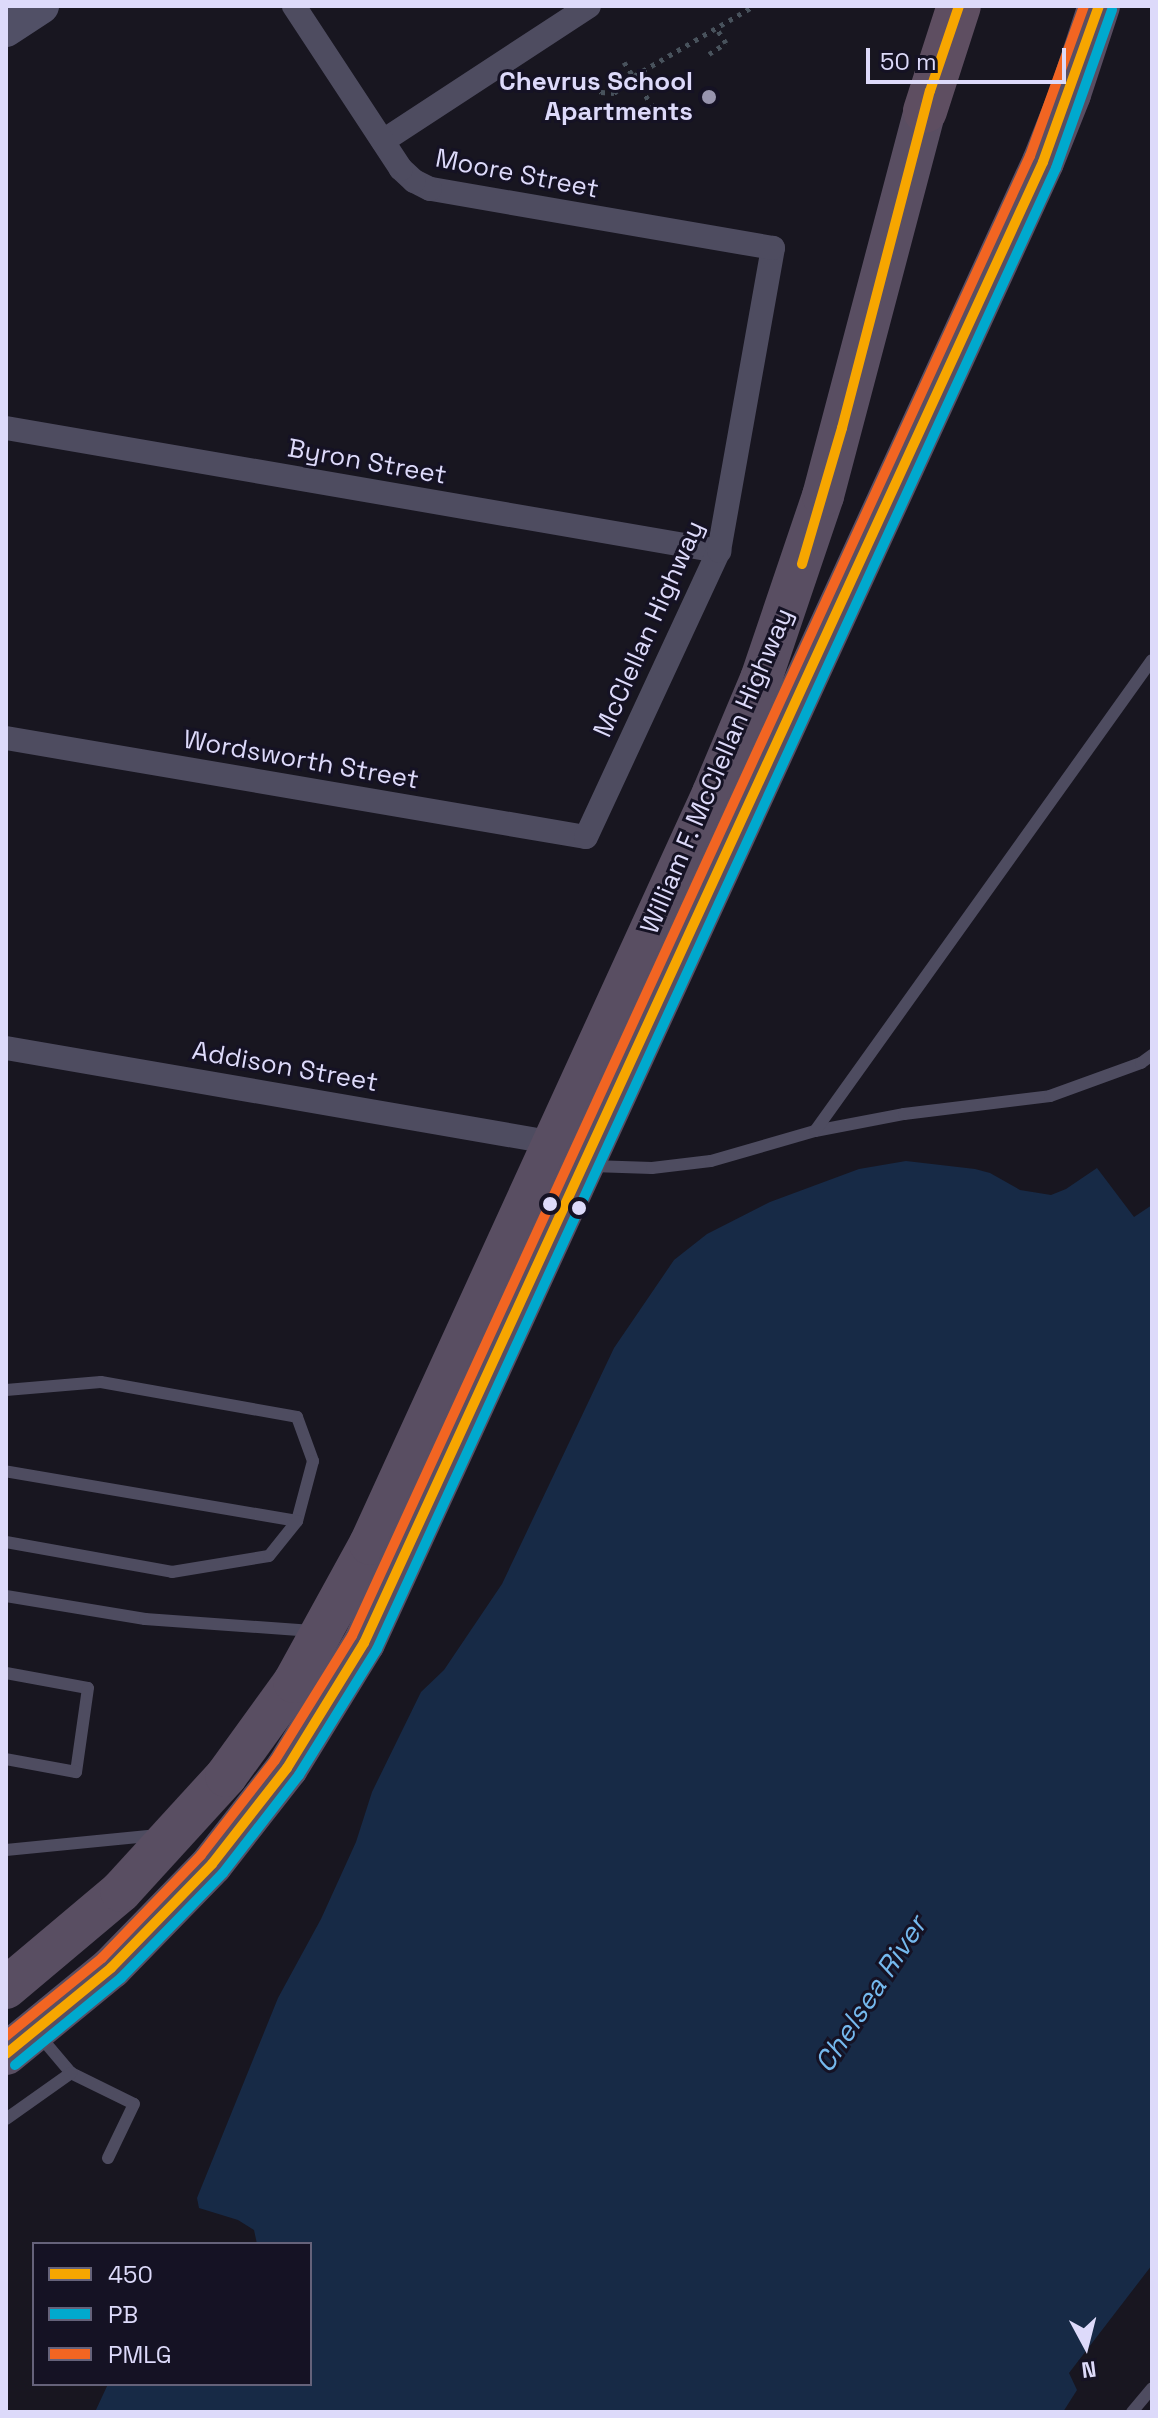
<!DOCTYPE html>
<html>
<head>
<meta charset="utf-8">
<style>
	body { margin:0 }
	#map { position:relative; width:1158px; height:2418px; overflow:hidden; background:#181620; font-family:"Space Grotesk",sans-serif }
	div>[style] { position:absolute }
	.water>* { inset:0; background:#172a46 }
	.path>* { height:5px; margin-top:-2.5px; transform-origin:0; background:repeating-linear-gradient(90deg,#48525c 0 4px,transparent 0 10px) }
	.service>* { height:12px; margin:-6px; padding:0 6px; transform-origin:6px; border-radius:6px; background:#4e4c60 }
	.minor>* { height:24px; margin:-12px; padding:0 12px; transform-origin:12px; border-radius:12px; background:#4e4c60 }
	.secondary>* { height:36px; margin:-18px; padding:0 18px; transform-origin:18px; border-radius:18px; background:#515066 }
	.trunk>* { height:42px; margin:-21px; padding:0 21px; transform-origin:21px; border-radius:21px; background:#594e62 }
	.motorway>* { height:44px; margin:-22px; padding:0 22px; transform-origin:22px; border-radius:22px; background:#5e4e61 }
	.bus-1>* { height:10px; margin:-5px; padding:0 5px; transform-origin:5px; border-radius:5px; background:#f7a600 }
	.bus-2>* { height:10px; margin:-5px; padding:0 5px; transform-origin:5px; border-radius:5px; background:#00a9ce }
	.bus-3>* { height:10px; margin:-5px; padding:0 5px; transform-origin:5px; border-radius:5px; background:#f26522 }
	.dots>* { width:22px; height:22px; translate:-50% -50%; box-sizing:border-box; border:4px solid #151224; border-radius:50% }
	span { translate:-50% -50%; white-space:nowrap; text-align:center; line-height:1.15; -webkit-text-stroke:6px #151224; paint-order:stroke }
	.poi-label { font-size:26px; color:#dddafa; font-weight:700 }
	.right { translate:-100% -50%; text-align:right }
	.street-label { font-size:26px; color:#dddafa }
	.water-label { font-size:28px; color:#75b9ee; font-style:italic }
	.frame { position:absolute; inset:0; border:8px solid #dddafa; pointer-events:none }
	.legend { position:absolute; left:32px; top:2242px; width:280px; height:144px; box-sizing:border-box; background:#151224; border:2px solid #65627a; margin:0; padding:10px 14px; list-style:none; font-size:24px; color:#dddafa }
	.legend li { display:flex; align-items:center; gap:16px; height:40px }
	.legend b { width:40px; border:2px solid #65627a }
	.north { position:absolute; left:1046px; top:2306px; width:80px; height:80px; -webkit-text-stroke:6px #151224; paint-order:stroke; rotate:173deg; font-size:22px; font-weight:700; line-height:32px; text-align:center; color:#dddafa }
	.north::after { content:''; display:block; margin:auto; width:28px; height:36px; background:#dddafa; clip-path:polygon(50% 0,100% 100%,50% 72%,0 100%) }
	.scale { position:absolute; left:866px; top:48px; width:200px; height:36px; box-sizing:border-box; border:4px solid #dddafa; border-top:0; padding-left:10px; font-size:24px; line-height:28px; white-space:nowrap; color:#dddafa; -webkit-text-stroke:6px #151224; paint-order:stroke }
</style>
</head>
<body>
<div id="map">
	<div class="water">
		<i style="clip-path:polygon(906px 1161px,975px 1169px,990px 1173px,1020px 1190px,1051px 1195px,1066px 1189px,1097px 1168px,1134px 1217px,1152px 1205px,1152px 2265px,1069px 2373px,1077px 2390px,1063px 2412px,95px 2412px,108px 2384px,310px 2384px,310px 2244px,257px 2244px,254px 2230px,238px 2220px,199px 2208px,197px 2198px,278px 1998px,321px 1919px,356px 1842px,372px 1792px,421px 1692px,444px 1670px,502px 1584px,614px 1348px,674px 1260px,707px 1234px,770px 1202px,859px 1169px)"></i>
	</div>
	<div class="path">
		<i style="left:709px;top:54px;width:20px;rotate:-33deg"></i>
		<i style="left:726px;top:43px;width:17px;rotate:-123deg"></i>
		<i style="left:624px;top:62px;width:54px;rotate:57.2deg"></i>
		<i style="left:594px;top:84px;width:11px;rotate:49deg"></i>
		<i style="left:601px;top:92px;width:13px;rotate:4deg"></i>
		<i style="left:614px;top:93px;width:26px;rotate:-40deg"></i>
		<i style="left:634px;top:76px;width:139px;rotate:-30.3deg"></i>
	</div>
	<div class="service">
		<i style="left:815px;top:1131px;width:91px;rotate:-10.8deg"></i>
		<i style="left:904px;top:1114px;width:147px;rotate:-7deg"></i>
		<i style="left:1050px;top:1096px;width:97px;rotate:-19.9deg"></i>
		<i style="left:1141px;top:1063px;width:14px;rotate:-36deg"></i>
		<i style="left:592px;top:1166px;width:60px;rotate:1.9deg"></i>
		<i style="left:652px;top:1168px;width:59px;rotate:-6.8deg"></i>
		<i style="left:711px;top:1161px;width:108px;rotate:-16.1deg"></i>
		<i style="left:815px;top:1131px;width:579px;rotate:-54.42deg"></i>
		<i style="left:6px;top:1390px;width:95px;rotate:-4.8deg"></i>
		<i style="left:101px;top:1382px;width:199px;rotate:10.1deg"></i>
		<i style="left:297px;top:1417px;width:47px;rotate:70deg"></i>
		<i style="left:313px;top:1461px;width:62px;rotate:104.9deg"></i>
		<i style="left:297px;top:1521px;width:295px;rotate:-170.3deg"></i>
		<i style="left:6px;top:1542px;width:169px;rotate:10.2deg"></i>
		<i style="left:172px;top:1572px;width:98px;rotate:-9.4deg"></i>
		<i style="left:269px;top:1556px;width:45px;rotate:-51.3deg"></i>
		<i style="left:6px;top:1596px;width:141px;rotate:9.4deg"></i>
		<i style="left:145px;top:1619px;width:168px;rotate:4.1deg"></i>
		<i style="left:6px;top:1673px;width:83px;rotate:10.4deg"></i>
		<i style="left:88px;top:1688px;width:85px;rotate:98.1deg"></i>
		<i style="left:76px;top:1772px;width:71px;rotate:-169.5deg"></i>
		<i style="left:6px;top:1850px;width:153px;rotate:-5.6deg"></i>
		<i style="left:38px;top:2034px;width:51px;rotate:49.8deg"></i>
		<i style="left:71px;top:2073px;width:70px;rotate:26.2deg"></i>
		<i style="left:134px;top:2104px;width:60px;rotate:115.7deg"></i>
		<i style="left:6px;top:2119px;width:80px;rotate:-35.3deg"></i>
		<i style="left:1132px;top:2412px;width:31px;rotate:-50deg"></i>
	</div>
	<div class="minor">
		<i style="left:383px;top:141px;width:246px;rotate:-33.2deg"></i>
		<i style="left:6px;top:428px;width:724px;rotate:9.79deg"></i>
		<i style="left:6px;top:738px;width:588px;rotate:9.69deg"></i>
		<i style="left:586px;top:837px;width:315px;rotate:-65.1deg"></i>
		<i style="left:719px;top:551px;width:308px;rotate:-79.9deg"></i>
		<i style="left:773px;top:248px;width:348px;rotate:-170.2deg"></i>
		<i style="left:430px;top:189px;width:18px;rotate:-153deg"></i>
		<i style="left:414px;top:181px;width:18px;rotate:-137deg"></i>
		<i style="left:401px;top:169px;width:195px;rotate:-123.3deg"></i>
		<i style="left:6px;top:1048px;width:557px;rotate:9.82deg"></i>
	</div>
	<div class="secondary">
		<i style="left:6px;top:29px;width:42px;rotate:-33.3deg"></i>
	</div>
	<div class="trunk">
		<i style="left:6px;top:1988px;width:150px;rotate:-40.1deg"></i>
		<i style="left:121px;top:1891px;width:156px;rotate:-47.6deg"></i>
		<i style="left:226px;top:1776px;width:116px;rotate:-54.1deg"></i>
		<i style="left:294px;top:1682px;width:158px;rotate:-61.2deg"></i>
		<i style="left:370px;top:1544px;width:826px;rotate:-65.45deg"></i>
		<i style="left:713px;top:793px;width:124px;rotate:-67.2deg"></i>
		<i style="left:761px;top:679px;width:193px;rotate:-71.3deg"></i>
		<i style="left:823px;top:496px;width:398px;rotate:-75.2deg"></i>
		<i style="left:6px;top:2054px;width:136px;rotate:-39.3deg"></i>
		<i style="left:111px;top:1968px;width:145px;rotate:-45.8deg"></i>
		<i style="left:212px;top:1864px;width:122px;rotate:-52deg"></i>
		<i style="left:287px;top:1768px;width:147px;rotate:-58.4deg"></i>
		<i style="left:364px;top:1643px;width:1629px;rotate:-65.37deg"></i>
		<i style="left:1043px;top:162px;width:73px;rotate:-68.3deg"></i>
		<i style="left:1070px;top:94px;width:93px;rotate:-71.8deg"></i>
	</div>
	<div class="motorway">
		<i style="left:925px;top:111px;width:110px;rotate:-72.1deg"></i>
	</div>
	<div class="bus-1">
		<i style="left:802px;top:564px;width:142px;rotate:-73.6deg"></i>
		<i style="left:842px;top:428px;width:348px;rotate:-75.4deg"></i>
		<i style="left:930px;top:91px;width:90px;rotate:-71.2deg"></i>
		<i style="left:6px;top:2054px;width:136px;rotate:-39.3deg"></i>
		<i style="left:111px;top:1968px;width:145px;rotate:-45.8deg"></i>
		<i style="left:212px;top:1864px;width:122px;rotate:-52deg"></i>
		<i style="left:287px;top:1768px;width:147px;rotate:-58.4deg"></i>
		<i style="left:364px;top:1643px;width:1629px;rotate:-65.37deg"></i>
		<i style="left:1043px;top:162px;width:166px;rotate:-70.3deg"></i>
	</div>
	<div class="bus-2">
		<i style="left:15px;top:2065px;width:137px;rotate:-39.4deg"></i>
		<i style="left:121px;top:1978px;width:146px;rotate:-45.8deg"></i>
		<i style="left:223px;top:1873px;width:124px;rotate:-52.2deg"></i>
		<i style="left:299px;top:1775px;width:148px;rotate:-58.2deg"></i>
		<i style="left:377px;top:1649px;width:1629px;rotate:-65.37deg"></i>
		<i style="left:1056px;top:168px;width:168px;rotate:-70.5deg"></i>
	</div>
	<div class="bus-3">
		<i style="left:6px;top:2036px;width:124px;rotate:-39.1deg"></i>
		<i style="left:102px;top:1958px;width:143px;rotate:-46.1deg"></i>
		<i style="left:201px;top:1855px;width:120px;rotate:-52.1deg"></i>
		<i style="left:275px;top:1760px;width:146px;rotate:-58.2deg"></i>
		<i style="left:352px;top:1636px;width:1628px;rotate:-65.39deg"></i>
		<i style="left:1030px;top:156px;width:159px;rotate:-70.2deg"></i>
	</div>
	<div class="dots">
		<i style="left:709px;top:97px;background:#9895ae"></i>
		<i style="left:550px;top:1204px;background:#dddafa"></i>
		<i style="left:579px;top:1208px;background:#dddafa"></i>
	</div>
	<div class="poi-label">
		<span class="right" style="left:693px;top:97px">Chevrus School<br>Apartments</span>
	</div>
	<div class="street-label">
		<span style="left:517px;top:174px;rotate:11deg">Moore Street</span>
		<span style="left:367px;top:462px;rotate:10deg">Byron Street</span>
		<span style="left:649px;top:629px;rotate:-66deg">McClellan Highway</span>
		<span style="left:301px;top:760px;rotate:10deg">Wordsworth Street</span>
		<span style="left:717px;top:771px;rotate:-67deg">William F. McClellan Highway</span>
		<span style="left:285px;top:1067px;rotate:10deg">Addison Street</span>
	</div>
	<div class="water-label">
		<span style="left:870px;top:1994px;rotate:-57deg">Chelsea River</span>
	</div>
	<div class="frame"></div>
	<ul class="legend">
	<li><b style="height:10px;background:#f7a600"></b>450</li>
	<li><b style="height:10px;background:#00a9ce"></b>PB</li>
	<li><b style="height:10px;background:#f26522"></b>PMLG</li>
	</ul>
	<div class="north">N</div>
	<div class="scale">50 m</div>
</div>
</body>
</html>
